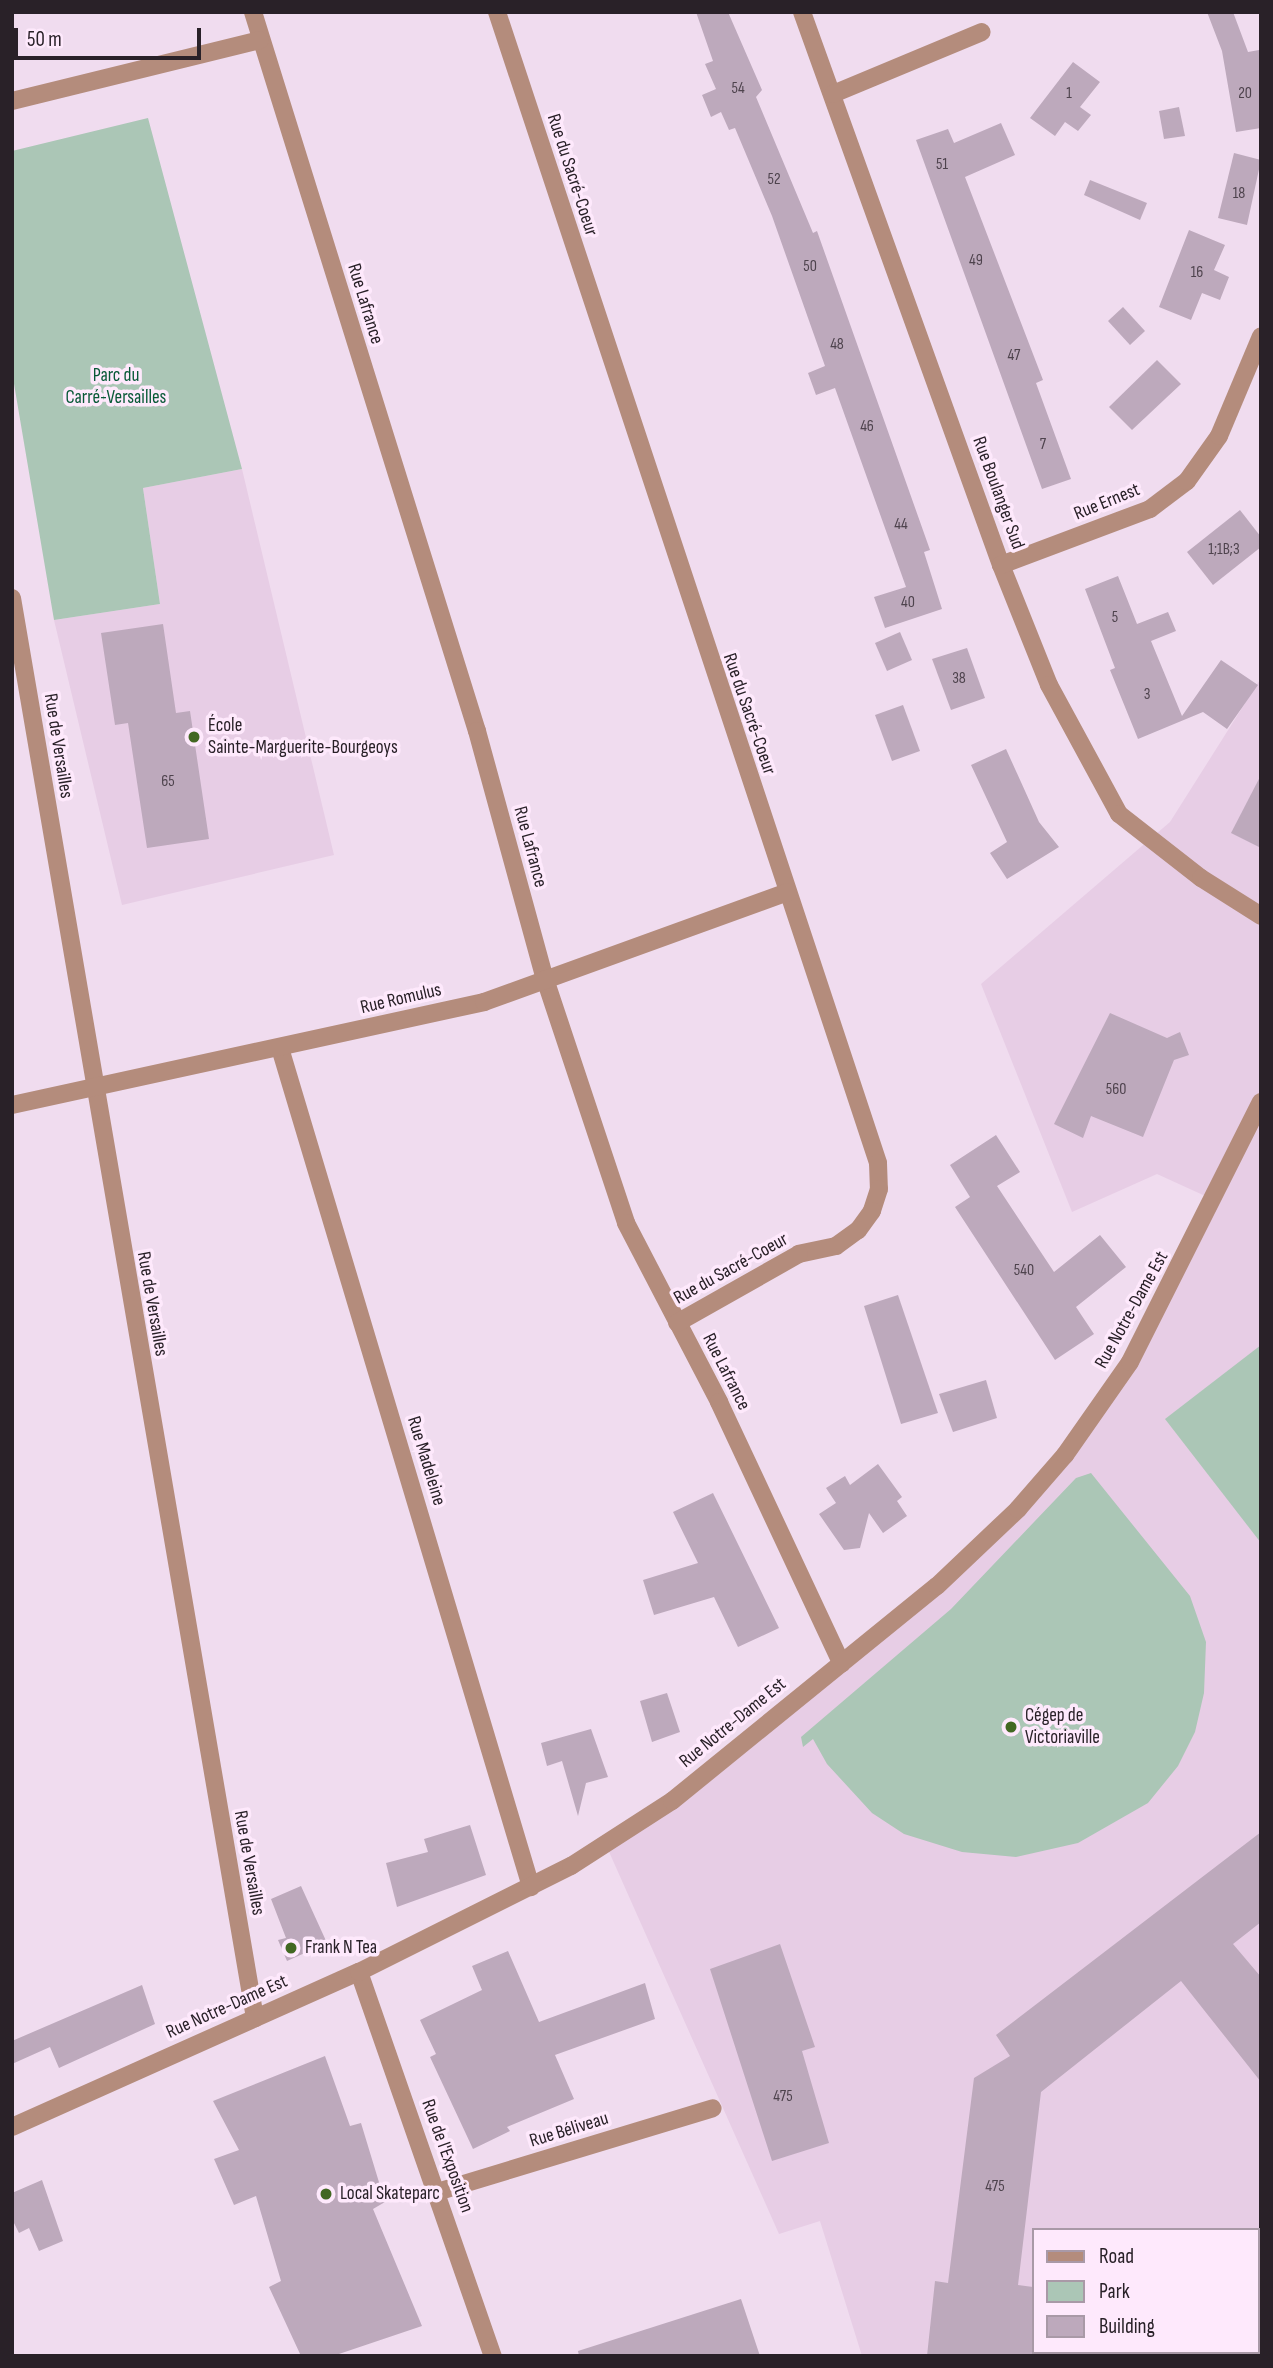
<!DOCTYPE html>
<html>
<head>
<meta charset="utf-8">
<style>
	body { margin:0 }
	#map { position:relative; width:1273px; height:2368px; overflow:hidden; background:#f0dcef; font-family:"Sofia Sans Condensed",sans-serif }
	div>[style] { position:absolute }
	.built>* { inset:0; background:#e7cde5 }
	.green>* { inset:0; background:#abc6b6 }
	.building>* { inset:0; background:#bda9bc }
	.minor>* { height:18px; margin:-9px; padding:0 9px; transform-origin:9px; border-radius:9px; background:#b48c7c }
	.dots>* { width:19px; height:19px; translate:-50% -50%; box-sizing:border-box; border:4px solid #fee9fc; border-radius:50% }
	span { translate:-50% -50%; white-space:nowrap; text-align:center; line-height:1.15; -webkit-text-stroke:7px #fee9fc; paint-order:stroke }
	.number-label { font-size:16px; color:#4e434d }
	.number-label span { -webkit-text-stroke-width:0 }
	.street-label { font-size:19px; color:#292128 }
	.park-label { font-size:19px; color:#085937 }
	.poi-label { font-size:19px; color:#292128 }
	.left { translate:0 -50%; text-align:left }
	.frame { position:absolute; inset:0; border:14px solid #292128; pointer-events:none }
	.legend { position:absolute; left:1032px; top:2228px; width:228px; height:126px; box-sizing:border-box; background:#fee9fc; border:2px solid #a999a7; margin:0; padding:9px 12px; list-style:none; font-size:21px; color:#292128 }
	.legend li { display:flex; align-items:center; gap:14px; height:35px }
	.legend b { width:35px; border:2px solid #a999a7 }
	.scale { position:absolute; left:14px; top:28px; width:187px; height:32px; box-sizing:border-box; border:4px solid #292128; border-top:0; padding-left:9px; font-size:21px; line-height:24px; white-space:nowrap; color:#292128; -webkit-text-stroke:5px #fee9fc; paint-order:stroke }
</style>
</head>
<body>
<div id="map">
	<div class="built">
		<i style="clip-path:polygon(242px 469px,334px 855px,122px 905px,54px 620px,160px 604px,143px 488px)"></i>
		<i style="clip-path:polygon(evenodd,1261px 678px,1261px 2356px,862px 2356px,820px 2221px,779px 2234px,606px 1845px,842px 1664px,1063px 1457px,1131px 1362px,1214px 1200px,1157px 1174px,1072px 1212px,981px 984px,1170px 822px,1261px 678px,1033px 2230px,1257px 2230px,1257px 2352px,1033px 2352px,1033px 2230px)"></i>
	</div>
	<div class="green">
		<i style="clip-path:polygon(148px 118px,242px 469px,143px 488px,160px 604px,54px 620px,12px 372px,12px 151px)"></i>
		<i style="clip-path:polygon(1261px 1345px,1261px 1543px,1165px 1419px)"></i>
		<i style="clip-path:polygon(1091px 1473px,1190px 1596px,1206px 1642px,1204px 1693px,1195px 1732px,1178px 1766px,1148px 1803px,1078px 1843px,1016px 1857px,962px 1852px,904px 1834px,872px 1813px,827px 1764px,813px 1739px,803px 1747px,801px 1737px,951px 1609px,1076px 1478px)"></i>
		<i style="clip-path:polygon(1261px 2326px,1261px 2356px,1220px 2356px,1257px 2352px)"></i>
	</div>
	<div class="building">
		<i style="clip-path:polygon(696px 12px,728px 12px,762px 90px,756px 97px,813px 233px,817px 231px,930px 550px,924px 552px,942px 609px,885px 628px,874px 597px,906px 587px,835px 388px,816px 395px,808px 373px,825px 366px,772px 216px,735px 128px,729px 130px,721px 112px,711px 117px,702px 95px,716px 89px,705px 64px,713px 61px)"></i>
		<i style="clip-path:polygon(1207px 12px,1233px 12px,1248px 52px,1259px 50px,1261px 128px,1236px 132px,1222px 51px)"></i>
		<i style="clip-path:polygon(1073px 62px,1100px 82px,1080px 107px,1091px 115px,1078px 131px,1065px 122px,1055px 136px,1030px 118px)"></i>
		<i style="clip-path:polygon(1179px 107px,1185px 136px,1164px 139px,1159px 111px)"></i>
		<i style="clip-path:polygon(1001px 123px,1015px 155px,965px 177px,1043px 380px,1036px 383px,1071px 479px,1042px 489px,916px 140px,948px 129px,954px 143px)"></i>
		<i style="clip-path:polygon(1234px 153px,1261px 160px,1247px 225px,1218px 218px)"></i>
		<i style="clip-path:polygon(1090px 180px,1147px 203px,1140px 220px,1084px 195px)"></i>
		<i style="clip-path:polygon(1189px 230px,1225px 245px,1214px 270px,1229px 277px,1220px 300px,1202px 293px,1191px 320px,1159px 307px)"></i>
		<i style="clip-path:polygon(1123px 307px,1145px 331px,1130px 345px,1108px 321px)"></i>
		<i style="clip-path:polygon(1157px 360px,1181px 384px,1132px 430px,1109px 407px)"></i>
		<i style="clip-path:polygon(1240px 510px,1261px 537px,1261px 547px,1213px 585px,1187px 552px)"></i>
		<i style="clip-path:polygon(1118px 576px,1137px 624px,1168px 612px,1176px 631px,1151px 641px,1182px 716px,1221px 660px,1258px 685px,1227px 729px,1203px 712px,1138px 739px,1110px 670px,1115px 668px,1085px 589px)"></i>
		<i style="clip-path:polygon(163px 624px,176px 713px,190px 711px,209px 839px,147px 848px,128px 723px,115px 725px,101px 633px)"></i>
		<i style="clip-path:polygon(900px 632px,912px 660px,887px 671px,875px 643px)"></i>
		<i style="clip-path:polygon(967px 648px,985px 698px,951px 710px,932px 659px)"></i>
		<i style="clip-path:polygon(903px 705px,920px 751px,892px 761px,875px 715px)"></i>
		<i style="clip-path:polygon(1006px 749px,1039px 822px,1059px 847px,1007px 879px,990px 853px,1007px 842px,971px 765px)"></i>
		<i style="clip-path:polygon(1261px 775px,1261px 848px,1231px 833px)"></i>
		<i style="clip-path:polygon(1110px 1013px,1167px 1038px,1180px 1032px,1189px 1055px,1174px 1060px,1143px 1137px,1091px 1116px,1083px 1138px,1054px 1124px)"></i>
		<i style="clip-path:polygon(996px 1135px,1020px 1172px,997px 1186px,1054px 1272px,1100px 1235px,1126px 1267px,1076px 1307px,1094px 1334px,1055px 1360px,955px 1207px,970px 1197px,950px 1165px)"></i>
		<i style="clip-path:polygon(898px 1295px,938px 1413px,901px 1424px,864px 1306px)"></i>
		<i style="clip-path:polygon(986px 1380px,997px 1418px,953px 1432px,939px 1394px)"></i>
		<i style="clip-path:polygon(878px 1464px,902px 1497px,897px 1501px,907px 1516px,883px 1533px,869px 1513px,860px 1548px,844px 1550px,819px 1514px,836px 1503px,826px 1488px,845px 1476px,850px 1485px)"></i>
		<i style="clip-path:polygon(713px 1493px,779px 1628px,738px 1647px,714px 1597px,654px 1615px,643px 1580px,698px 1563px,673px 1512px)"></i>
		<i style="clip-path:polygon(667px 1693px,680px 1732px,652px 1742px,640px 1701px)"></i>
		<i style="clip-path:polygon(591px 1729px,608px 1777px,586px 1783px,578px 1816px,562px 1761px,547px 1766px,541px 1743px)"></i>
		<i style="clip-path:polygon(470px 1825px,486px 1875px,397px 1907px,386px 1863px,428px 1852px,424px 1839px)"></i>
		<i style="clip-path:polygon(1261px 1832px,1261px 1922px,1233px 1944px,1261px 1977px,1261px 2082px,1181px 1981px,1041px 2092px,1018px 2285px,1033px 2287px,1033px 2356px,927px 2356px,935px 2281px,948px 2283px,974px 2078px,1010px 2056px,996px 2035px)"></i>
		<i style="clip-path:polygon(301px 1886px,327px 1943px,287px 1961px,278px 1940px,286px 1938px,271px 1899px)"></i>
		<i style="clip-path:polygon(780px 1944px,815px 2047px,802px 2051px,829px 2143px,772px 2161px,710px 1969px)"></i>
		<i style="clip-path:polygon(508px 1951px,539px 2022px,645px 1983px,655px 2019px,555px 2055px,574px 2099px,507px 2127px,510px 2131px,473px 2149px,430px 2057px,436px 2054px,420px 2020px,482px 1990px,472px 1966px)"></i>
		<i style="clip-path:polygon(142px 1985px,155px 2024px,59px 2068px,50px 2047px,12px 2064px,12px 2041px)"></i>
		<i style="clip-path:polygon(325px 2056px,350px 2126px,361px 2123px,385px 2202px,373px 2209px,422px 2326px,333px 2356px,301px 2356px,269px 2287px,281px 2281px,256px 2196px,234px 2205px,214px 2159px,239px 2150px,213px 2101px)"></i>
		<i style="clip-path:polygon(42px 2180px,63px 2241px,39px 2251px,29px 2228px,19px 2233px,12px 2219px,12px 2193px)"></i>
		<i style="clip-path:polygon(741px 2299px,760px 2356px,579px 2356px,578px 2351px)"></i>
	</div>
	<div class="minor">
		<i style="left:253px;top:12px;width:753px;rotate:72.7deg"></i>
		<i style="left:477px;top:731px;width:257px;rotate:74.7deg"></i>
		<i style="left:545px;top:979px;width:257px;rotate:71.6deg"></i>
		<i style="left:626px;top:1223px;width:202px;rotate:62.5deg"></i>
		<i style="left:719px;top:1402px;width:289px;rotate:64.9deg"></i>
		<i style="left:497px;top:12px;width:1212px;rotate:71.68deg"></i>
		<i style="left:878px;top:1163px;width:26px;rotate:88deg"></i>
		<i style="left:879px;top:1189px;width:23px;rotate:108deg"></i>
		<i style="left:872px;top:1211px;width:24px;rotate:126deg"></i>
		<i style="left:858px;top:1230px;width:27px;rotate:144deg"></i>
		<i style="left:836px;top:1246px;width:38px;rotate:168deg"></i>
		<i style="left:799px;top:1254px;width:140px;rotate:150.5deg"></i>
		<i style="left:802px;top:12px;width:588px;rotate:70.21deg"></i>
		<i style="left:1001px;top:565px;width:129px;rotate:68.2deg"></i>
		<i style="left:1049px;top:685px;width:147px;rotate:61.5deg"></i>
		<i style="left:1119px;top:814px;width:104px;rotate:38deg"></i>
		<i style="left:1201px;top:878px;width:71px;rotate:32.3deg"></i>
		<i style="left:833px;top:94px;width:161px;rotate:-22.6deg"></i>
		<i style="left:12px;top:101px;width:255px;rotate:-13.8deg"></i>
		<i style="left:1001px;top:565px;width:159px;rotate:-20.6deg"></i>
		<i style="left:1150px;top:509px;width:46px;rotate:-37.1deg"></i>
		<i style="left:1187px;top:481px;width:55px;rotate:-54.6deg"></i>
		<i style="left:1219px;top:436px;width:108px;rotate:-67.2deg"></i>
		<i style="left:12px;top:598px;width:1441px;rotate:80.29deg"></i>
		<i style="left:280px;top:1048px;width:876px;rotate:73.34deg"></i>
		<i style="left:12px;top:1105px;width:483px;rotate:-12.3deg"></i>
		<i style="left:484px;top:1002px;width:323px;rotate:-19.9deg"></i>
		<i style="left:359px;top:1972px;width:407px;rotate:70.8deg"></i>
		<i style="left:12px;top:2127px;width:380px;rotate:-24.1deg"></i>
		<i style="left:359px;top:1972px;width:237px;rotate:-26.6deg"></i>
		<i style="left:571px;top:1866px;width:120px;rotate:-32.8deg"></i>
		<i style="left:672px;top:1801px;width:341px;rotate:-39.1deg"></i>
		<i style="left:937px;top:1586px;width:112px;rotate:-43.5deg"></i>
		<i style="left:1018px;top:1509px;width:72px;rotate:-49deg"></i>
		<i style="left:1065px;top:1455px;width:113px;rotate:-55deg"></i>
		<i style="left:1130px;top:1362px;width:291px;rotate:-63.3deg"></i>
		<i style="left:437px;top:2192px;width:288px;rotate:-16.9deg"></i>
	</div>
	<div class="dots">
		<i style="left:194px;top:737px;background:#426822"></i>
		<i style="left:1011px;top:1727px;background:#426822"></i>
		<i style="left:291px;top:1948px;background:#426822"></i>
		<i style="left:326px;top:2194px;background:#426822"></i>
	</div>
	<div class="number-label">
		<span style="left:738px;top:89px">54</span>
		<span style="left:1069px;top:94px">1</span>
		<span style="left:1245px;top:94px">20</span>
		<span style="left:942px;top:165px">51</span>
		<span style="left:774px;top:180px">52</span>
		<span style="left:1239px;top:194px">18</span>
		<span style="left:976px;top:261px">49</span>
		<span style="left:810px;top:267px">50</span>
		<span style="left:1197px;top:273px">16</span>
		<span style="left:837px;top:345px">48</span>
		<span style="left:1014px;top:356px">47</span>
		<span style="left:867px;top:427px">46</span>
		<span style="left:1043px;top:445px">7</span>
		<span style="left:901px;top:525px">44</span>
		<span style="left:1224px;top:550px">1;1B;3</span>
		<span style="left:908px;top:603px">40</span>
		<span style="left:1115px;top:618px">5</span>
		<span style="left:959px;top:679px">38</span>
		<span style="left:1147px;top:695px">3</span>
		<span style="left:168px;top:782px">65</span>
		<span style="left:1116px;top:1090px">560</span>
		<span style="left:1024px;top:1271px">540</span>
		<span style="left:783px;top:2097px">475</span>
		<span style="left:995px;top:2187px">475</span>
	</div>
	<div class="street-label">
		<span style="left:572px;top:175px;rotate:72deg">Rue du Sacré-Coeur</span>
		<span style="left:365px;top:304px;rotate:73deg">Rue Lafrance</span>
		<span style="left:998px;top:493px;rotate:70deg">Rue Boulanger Sud</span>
		<span style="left:1107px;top:502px;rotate:-22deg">Rue Ernest</span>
		<span style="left:749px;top:714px;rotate:71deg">Rue du Sacré-Coeur</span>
		<span style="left:58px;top:746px;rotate:81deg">Rue de Versailles</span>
		<span style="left:530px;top:847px;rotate:75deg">Rue Lafrance</span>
		<span style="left:401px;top:999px;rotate:-13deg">Rue Romulus</span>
		<span style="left:731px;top:1269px;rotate:-29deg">Rue du Sacré-Coeur</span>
		<span style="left:152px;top:1304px;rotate:80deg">Rue de Versailles</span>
		<span style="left:1132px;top:1310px;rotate:-61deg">Rue Notre-Dame Est</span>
		<span style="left:726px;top:1372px;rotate:63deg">Rue Lafrance</span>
		<span style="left:426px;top:1461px;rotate:73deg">Rue Madeleine</span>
		<span style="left:733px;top:1723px;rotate:-39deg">Rue Notre-Dame Est</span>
		<span style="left:249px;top:1863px;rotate:80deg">Rue de Versailles</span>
		<span style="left:227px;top:2007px;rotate:-24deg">Rue Notre-Dame Est</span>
		<span style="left:569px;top:2130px;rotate:-17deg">Rue Béliveau</span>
		<span style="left:447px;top:2156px;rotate:70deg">Rue de l'Exposition</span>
	</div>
	<div class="park-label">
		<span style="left:116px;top:387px">Parc du<br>Carré-Versailles</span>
	</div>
	<div class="poi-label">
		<span class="left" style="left:208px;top:737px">École<br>Sainte-Marguerite-Bourgeoys</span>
		<span class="left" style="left:1025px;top:1727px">Cégep de<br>Victoriaville</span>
		<span class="left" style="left:305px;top:1948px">Frank N Tea</span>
		<span class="left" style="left:340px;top:2194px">Local Skateparc</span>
	</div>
	<div class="frame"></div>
	<ul class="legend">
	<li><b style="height:9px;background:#b48c7c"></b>Road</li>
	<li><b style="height:19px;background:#abc6b6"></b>Park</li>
	<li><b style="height:19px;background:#bda9bc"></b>Building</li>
	</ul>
	<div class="scale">50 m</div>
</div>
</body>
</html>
